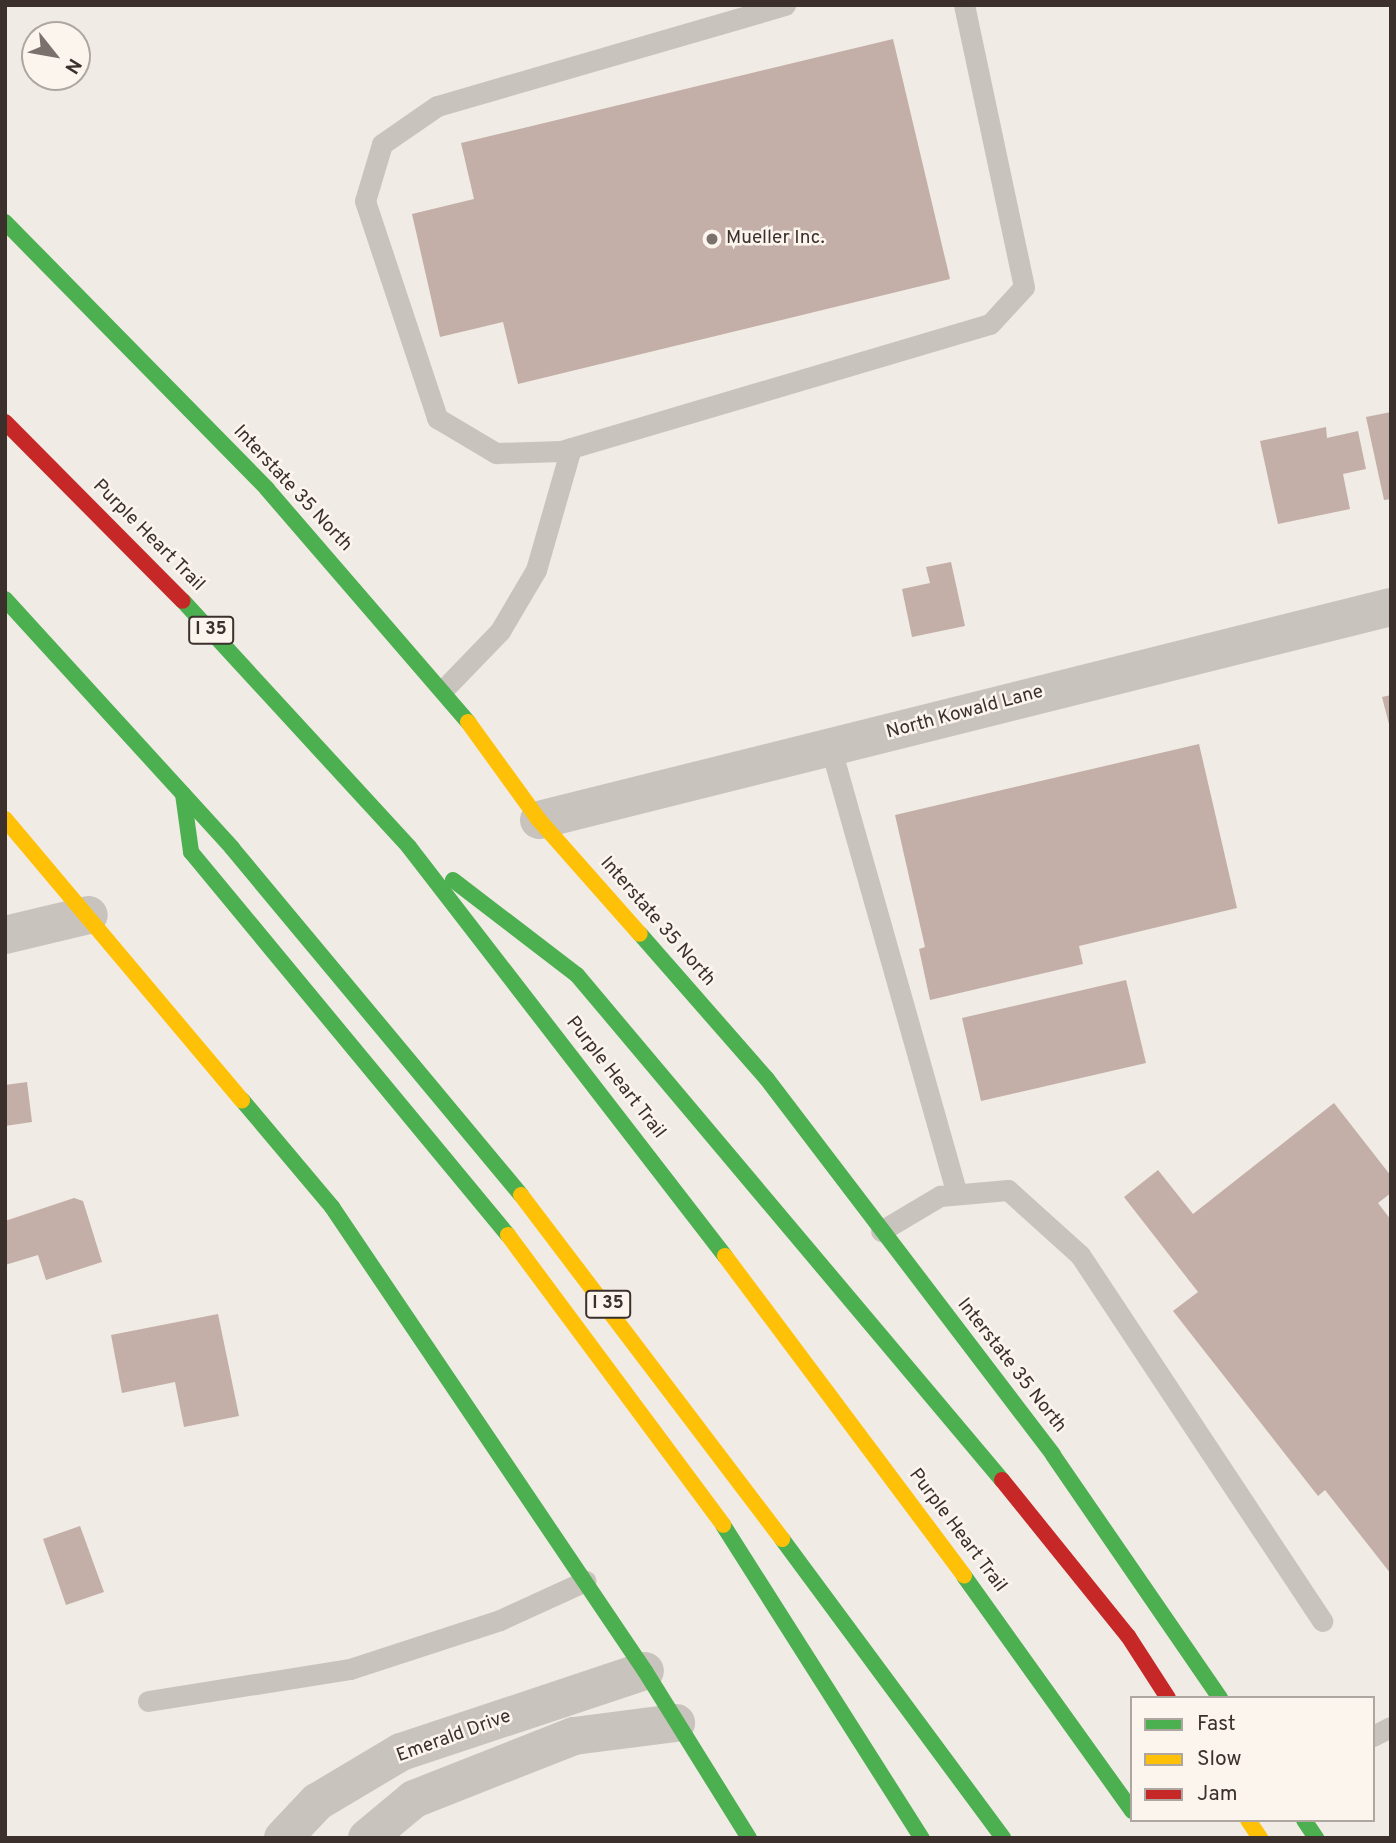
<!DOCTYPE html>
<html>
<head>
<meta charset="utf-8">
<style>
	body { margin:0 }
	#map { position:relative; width:1396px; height:1843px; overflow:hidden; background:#f0ebe5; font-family:Overpass,sans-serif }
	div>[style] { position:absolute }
	.building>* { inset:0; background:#c3afa7 }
	.lane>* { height:21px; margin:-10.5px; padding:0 10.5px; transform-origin:10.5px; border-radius:10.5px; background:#c9c3be }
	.street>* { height:38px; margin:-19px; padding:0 19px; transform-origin:19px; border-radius:19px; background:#c9c3be }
	.fast>* { height:16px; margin:-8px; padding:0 8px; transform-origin:8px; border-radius:8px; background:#4caf50 }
	.slow>* { height:16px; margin:-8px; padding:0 8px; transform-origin:8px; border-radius:8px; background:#ffc107 }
	.jam>* { height:16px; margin:-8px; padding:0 8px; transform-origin:8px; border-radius:8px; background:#c62828 }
	.dots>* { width:19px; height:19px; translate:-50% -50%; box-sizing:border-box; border:4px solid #fbf5ee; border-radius:50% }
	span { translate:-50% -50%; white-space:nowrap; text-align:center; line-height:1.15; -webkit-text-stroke:5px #fbf5ee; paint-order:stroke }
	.shield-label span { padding:2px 5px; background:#fbf5ee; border:2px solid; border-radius:5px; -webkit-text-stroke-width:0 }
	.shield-label { font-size:18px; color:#3b302b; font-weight:700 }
	.poi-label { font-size:19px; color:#3b302b }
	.left { translate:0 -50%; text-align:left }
	.street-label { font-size:19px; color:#3b302b }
	.frame { position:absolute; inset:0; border:7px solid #3b302b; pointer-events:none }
	.legend { position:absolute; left:1130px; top:1696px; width:245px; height:126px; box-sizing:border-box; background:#fbf5ee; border:2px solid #aea6a0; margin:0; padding:9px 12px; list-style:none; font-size:21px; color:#3b302b }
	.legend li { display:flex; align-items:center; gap:14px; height:35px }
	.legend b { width:35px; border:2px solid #aea6a0 }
	.north { position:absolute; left:21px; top:21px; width:70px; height:70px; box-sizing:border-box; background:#fbf5ee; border:2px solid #aea6a0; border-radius:50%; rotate:121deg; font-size:19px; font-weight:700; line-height:28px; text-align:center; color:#3b302b }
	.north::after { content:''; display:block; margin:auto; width:24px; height:32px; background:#7a716c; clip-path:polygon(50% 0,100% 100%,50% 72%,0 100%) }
</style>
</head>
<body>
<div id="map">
	<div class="building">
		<i style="clip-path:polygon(893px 39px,950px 279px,518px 384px,503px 322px,440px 337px,412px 214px,474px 199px,461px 143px)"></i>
		<i style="clip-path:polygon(1391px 412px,1391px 499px,1384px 500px,1366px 417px)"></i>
		<i style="clip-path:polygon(1326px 427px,1327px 438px,1358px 431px,1366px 469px,1343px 474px,1350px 509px,1278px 524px,1260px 441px)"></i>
		<i style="clip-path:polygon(951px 562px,965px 626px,912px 637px,902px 589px,930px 583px,926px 567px)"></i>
		<i style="clip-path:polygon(1391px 695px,1391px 728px,1390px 728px,1382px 697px)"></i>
		<i style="clip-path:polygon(1199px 744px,1237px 908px,1079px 946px,1083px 964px,930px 1000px,919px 949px,925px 947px,895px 815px)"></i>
		<i style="clip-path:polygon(1126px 980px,1146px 1063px,981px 1101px,962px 1018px)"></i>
		<i style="clip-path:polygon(27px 1082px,32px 1122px,5px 1126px,5px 1085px)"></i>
		<i style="clip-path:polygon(1334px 1103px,1391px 1176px,1391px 1193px,1378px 1203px,1391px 1220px,1391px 1574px,1325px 1490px,1318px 1496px,1173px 1311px,1198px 1292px,1124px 1197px,1158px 1170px,1193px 1214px)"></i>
		<i style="clip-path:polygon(74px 1198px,83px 1201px,102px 1262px,46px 1280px,38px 1255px,5px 1265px,5px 1221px)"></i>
		<i style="clip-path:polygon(218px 1314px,239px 1416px,184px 1427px,175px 1382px,122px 1393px,111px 1335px)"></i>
		<i style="clip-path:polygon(80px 1526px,104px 1592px,66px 1605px,43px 1539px)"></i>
	</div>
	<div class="lane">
		<i style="left:785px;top:5px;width:362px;rotate:163.8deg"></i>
		<i style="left:437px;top:106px;width:67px;rotate:145.4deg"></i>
		<i style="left:382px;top:144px;width:59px;rotate:106.6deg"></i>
		<i style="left:365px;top:201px;width:229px;rotate:71.6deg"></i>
		<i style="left:437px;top:418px;width:69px;rotate:30.7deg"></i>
		<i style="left:496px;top:453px;width:65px;rotate:-1.8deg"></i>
		<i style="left:561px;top:451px;width:447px;rotate:-16.5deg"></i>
		<i style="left:990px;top:324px;width:50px;rotate:-47.4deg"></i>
		<i style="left:1024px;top:287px;width:288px;rotate:-102deg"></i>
		<i style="left:444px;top:689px;width:81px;rotate:-46deg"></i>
		<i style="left:500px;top:631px;width:71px;rotate:-59.5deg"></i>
		<i style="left:536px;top:570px;width:127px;rotate:-74deg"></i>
		<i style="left:831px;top:749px;width:462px;rotate:74.2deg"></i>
		<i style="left:881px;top:1231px;width:69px;rotate:-30.7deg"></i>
		<i style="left:940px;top:1196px;width:68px;rotate:-5deg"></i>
		<i style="left:1008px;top:1190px;width:97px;rotate:42.1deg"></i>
		<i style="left:1080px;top:1255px;width:439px;rotate:56.5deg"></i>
		<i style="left:148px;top:1701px;width:205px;rotate:-9deg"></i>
		<i style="left:350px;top:1669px;width:158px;rotate:-18.1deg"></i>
		<i style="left:500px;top:1620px;width:94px;rotate:-24.6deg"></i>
		<i style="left:1373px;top:1736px;width:20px;rotate:-27deg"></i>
	</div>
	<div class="street">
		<i style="left:539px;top:820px;width:878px;rotate:-14.04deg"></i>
		<i style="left:5px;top:935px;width:86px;rotate:-13.4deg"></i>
		<i style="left:283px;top:1838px;width:50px;rotate:-46.6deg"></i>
		<i style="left:317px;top:1802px;width:98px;rotate:-30.8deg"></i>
		<i style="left:401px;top:1752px;width:257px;rotate:-18.4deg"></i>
		<i style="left:367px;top:1838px;width:61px;rotate:-39.7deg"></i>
		<i style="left:414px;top:1799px;width:172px;rotate:-21.5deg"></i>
		<i style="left:574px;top:1736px;width:103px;rotate:-7.3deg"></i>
	</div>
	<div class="fast">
		<i style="left:5px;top:222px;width:374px;rotate:45.5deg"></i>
		<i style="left:267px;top:489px;width:308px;rotate:49.2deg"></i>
		<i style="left:5px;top:599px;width:337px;rotate:47.6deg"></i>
		<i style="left:232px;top:848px;width:452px;rotate:50.2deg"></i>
		<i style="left:183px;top:601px;width:334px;rotate:47.4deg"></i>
		<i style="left:409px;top:847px;width:517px;rotate:52.31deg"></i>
		<i style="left:183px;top:794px;width:59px;rotate:82.1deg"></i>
		<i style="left:191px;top:852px;width:497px;rotate:50.4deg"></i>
		<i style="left:453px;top:880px;width:156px;rotate:37.5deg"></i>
		<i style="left:577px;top:975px;width:660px;rotate:49.92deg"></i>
		<i style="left:640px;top:934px;width:193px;rotate:48.8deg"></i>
		<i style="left:767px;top:1079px;width:472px;rotate:52.7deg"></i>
		<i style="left:1053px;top:1455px;width:295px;rotate:55.5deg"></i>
		<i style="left:242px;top:1100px;width:140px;rotate:49.9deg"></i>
		<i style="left:332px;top:1207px;width:560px;rotate:56deg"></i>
		<i style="left:645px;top:1671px;width:197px;rotate:58.1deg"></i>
		<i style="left:723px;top:1525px;width:371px;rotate:57.6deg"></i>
		<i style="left:782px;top:1539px;width:372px;rotate:53.5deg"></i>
		<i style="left:964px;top:1576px;width:289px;rotate:54.4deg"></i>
		<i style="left:1304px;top:1820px;width:22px;rotate:56deg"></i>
	</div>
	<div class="slow">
		<i style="left:468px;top:722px;width:121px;rotate:54.1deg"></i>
		<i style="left:539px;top:820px;width:152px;rotate:48.5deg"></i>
		<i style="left:5px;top:819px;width:368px;rotate:49.9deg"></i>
		<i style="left:521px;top:1195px;width:432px;rotate:52.8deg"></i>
		<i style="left:508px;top:1235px;width:361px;rotate:53.4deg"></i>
		<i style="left:725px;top:1256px;width:399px;rotate:53.2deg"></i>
		<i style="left:1248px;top:1820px;width:22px;rotate:56deg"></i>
	</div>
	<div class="jam">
		<i style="left:5px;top:422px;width:252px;rotate:45.2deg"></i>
		<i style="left:1002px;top:1480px;width:201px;rotate:51.1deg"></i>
		<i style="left:1128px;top:1636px;width:74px;rotate:57.2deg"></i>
	</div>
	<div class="dots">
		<i style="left:712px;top:239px;background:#7a716c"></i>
	</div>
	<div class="shield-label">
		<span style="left:211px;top:630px">I 35</span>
		<span style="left:608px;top:1304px">I 35</span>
	</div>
	<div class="poi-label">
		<span class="left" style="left:726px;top:239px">Mueller Inc.</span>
	</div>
	<div class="street-label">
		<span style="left:292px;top:489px;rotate:47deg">Interstate 35 North</span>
		<span style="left:148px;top:536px;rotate:45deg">Purple Heart Trail</span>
		<span style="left:965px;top:713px;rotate:-15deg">North Kowald Lane</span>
		<span style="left:657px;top:922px;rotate:49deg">Interstate 35 North</span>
		<span style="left:615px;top:1078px;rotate:52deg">Purple Heart Trail</span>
		<span style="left:1011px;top:1366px;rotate:52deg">Interstate 35 North</span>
		<span style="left:957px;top:1531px;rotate:53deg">Purple Heart Trail</span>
		<span style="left:454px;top:1737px;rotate:-20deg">Emerald Drive</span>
	</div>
	<div class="frame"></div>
	<ul class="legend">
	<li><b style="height:9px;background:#4caf50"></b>Fast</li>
	<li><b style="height:9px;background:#ffc107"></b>Slow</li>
	<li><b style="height:9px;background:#c62828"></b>Jam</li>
	</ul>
	<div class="north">N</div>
</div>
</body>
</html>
